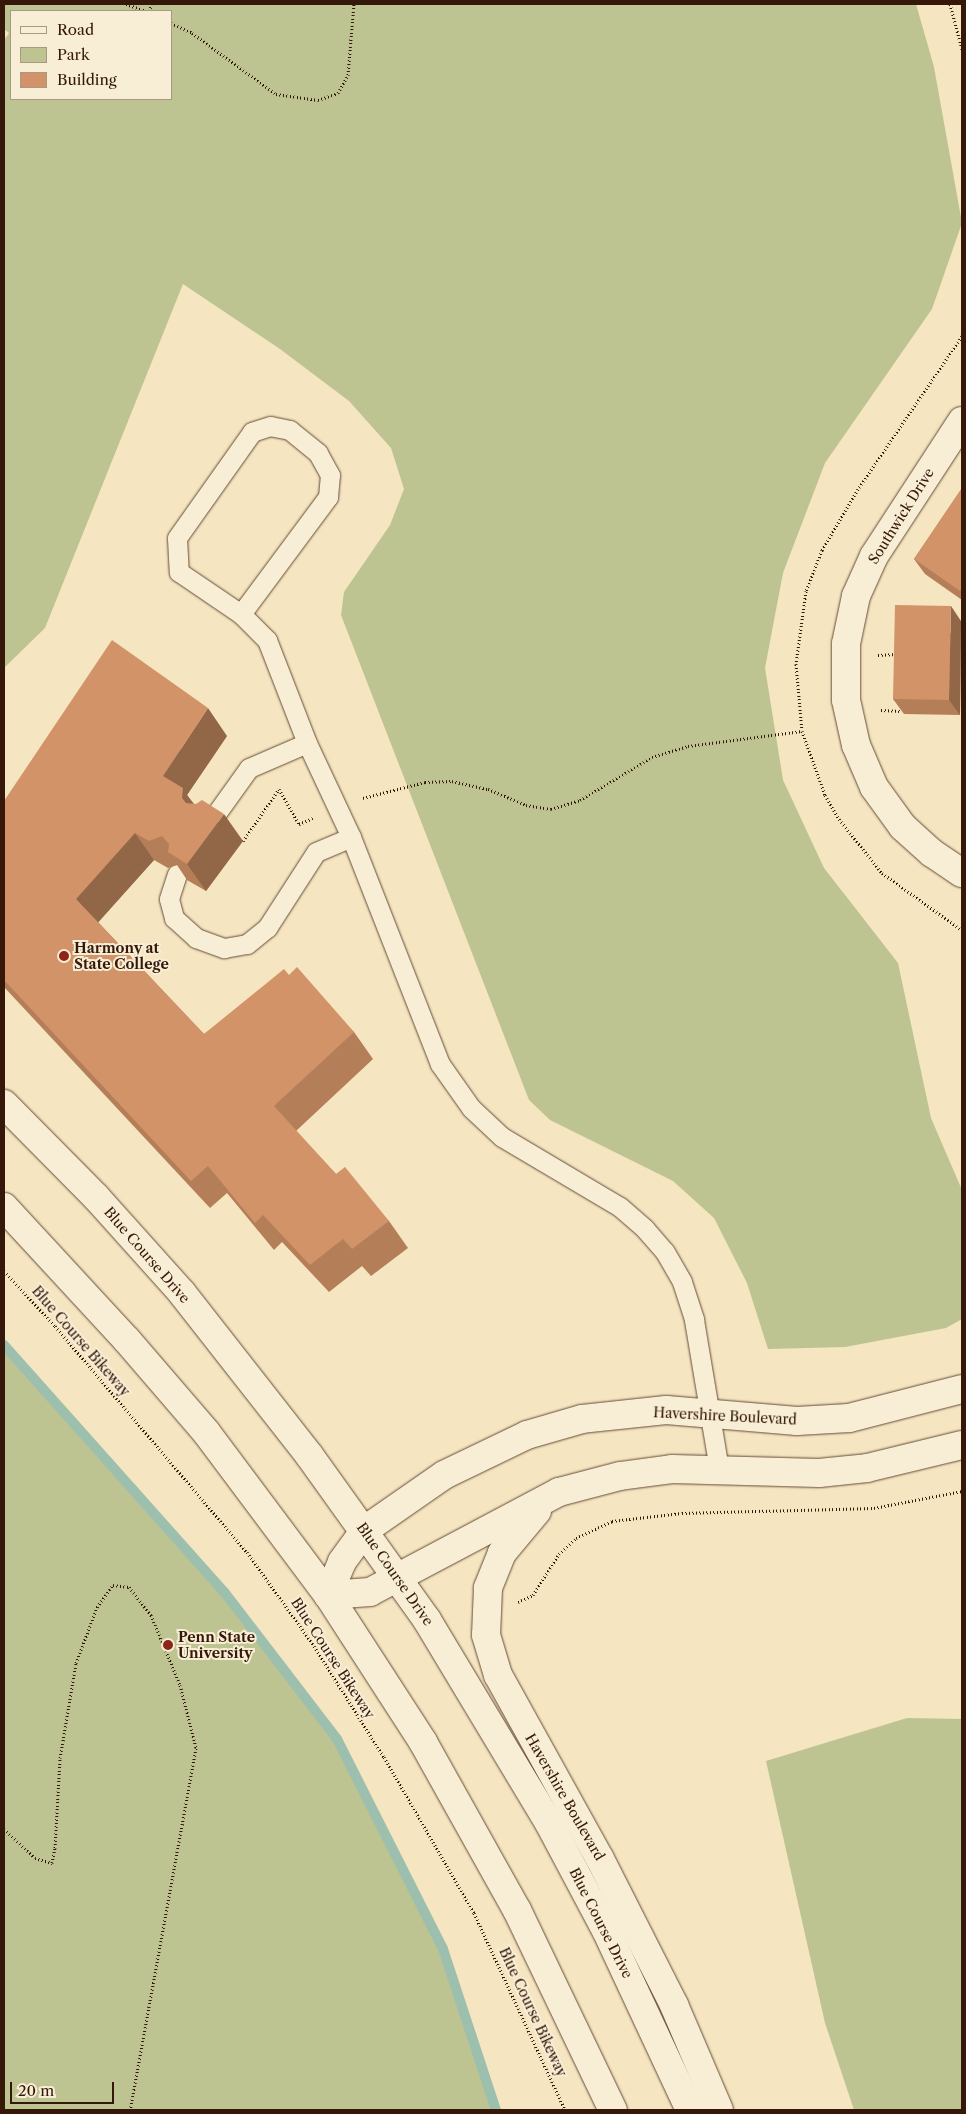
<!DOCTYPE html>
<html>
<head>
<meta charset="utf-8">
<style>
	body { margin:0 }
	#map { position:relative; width:966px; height:2114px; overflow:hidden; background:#f5e5c0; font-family:"Libre Caslon Text",serif }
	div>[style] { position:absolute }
	.green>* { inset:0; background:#bdc491 }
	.stream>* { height:10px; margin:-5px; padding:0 5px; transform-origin:5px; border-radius:5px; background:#9dbfae }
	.path>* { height:3px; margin-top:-1.5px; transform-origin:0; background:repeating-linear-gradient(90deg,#351809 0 1px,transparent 0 3.5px) }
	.roads { filter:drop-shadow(0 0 1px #654b37) drop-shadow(0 0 1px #654b37) }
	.service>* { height:19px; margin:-9.5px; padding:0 9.5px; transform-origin:9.5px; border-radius:9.5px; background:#f8eed6 }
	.minor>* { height:28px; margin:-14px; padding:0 14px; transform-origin:14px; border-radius:14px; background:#f8eed6 }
	.secondary>* { height:28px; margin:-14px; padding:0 14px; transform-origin:14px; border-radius:14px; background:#f8eed6 }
	.wall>* { inset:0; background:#b47e59 }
	.shaded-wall>* { inset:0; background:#926748 }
	.building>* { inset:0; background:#d19367 }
	.dots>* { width:14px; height:14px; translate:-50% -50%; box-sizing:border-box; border:2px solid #f8eed6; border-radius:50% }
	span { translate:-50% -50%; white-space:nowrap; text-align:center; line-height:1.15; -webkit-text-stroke:4px #f8eed6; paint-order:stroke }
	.street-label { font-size:14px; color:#351809 }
	.poi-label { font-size:14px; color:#351809; font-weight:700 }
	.left { translate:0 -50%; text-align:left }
	.frame { position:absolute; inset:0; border:5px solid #351809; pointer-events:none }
	.legend { position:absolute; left:10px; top:10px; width:162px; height:90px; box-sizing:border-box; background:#f8eed6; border:1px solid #aa9884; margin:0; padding:6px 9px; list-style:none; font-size:15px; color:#351809 }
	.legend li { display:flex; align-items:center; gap:10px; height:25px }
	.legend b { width:25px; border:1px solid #aa9884 }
	.scale { position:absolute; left:10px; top:2082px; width:104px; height:22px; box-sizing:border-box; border:2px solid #351809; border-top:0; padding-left:6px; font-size:15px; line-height:18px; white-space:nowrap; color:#351809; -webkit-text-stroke:4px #f8eed6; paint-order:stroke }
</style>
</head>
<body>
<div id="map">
	<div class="green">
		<i style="clip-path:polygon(evenodd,4px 4px,916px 4px,934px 67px,962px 223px,932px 309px,825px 463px,783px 573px,765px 668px,783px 780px,824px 868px,898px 963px,931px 1118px,962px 1190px,962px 1319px,946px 1328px,845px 1347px,768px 1349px,747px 1283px,714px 1218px,673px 1181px,550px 1120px,529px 1100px,341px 615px,344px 592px,390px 525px,404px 489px,391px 448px,349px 401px,280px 349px,183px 284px,45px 628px,4px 668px,4px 40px,9px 33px,4px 29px,4px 4px,11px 11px,171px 11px,171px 99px,11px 99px,11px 11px)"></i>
		<i style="clip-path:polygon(4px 1345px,225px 1593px,337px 1739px,443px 1949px,496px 2110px,4px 2110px)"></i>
		<i style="clip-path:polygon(907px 1718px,962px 1719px,962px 2110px,854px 2110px,825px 2023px,766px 1761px)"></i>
	</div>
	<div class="stream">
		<i style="left:4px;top:1345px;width:332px;rotate:48.3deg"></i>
		<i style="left:225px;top:1593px;width:184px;rotate:52.5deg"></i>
		<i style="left:337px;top:1739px;width:235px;rotate:63.2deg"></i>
		<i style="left:443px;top:1949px;width:169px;rotate:71.8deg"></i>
	</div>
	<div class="path">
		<i style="left:126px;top:4px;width:21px;rotate:19deg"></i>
		<i style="left:950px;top:4px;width:47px;rotate:75.1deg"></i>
		<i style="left:149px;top:11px;width:8px;rotate:-67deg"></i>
		<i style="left:171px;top:23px;width:23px;rotate:25deg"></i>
		<i style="left:192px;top:33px;width:104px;rotate:36deg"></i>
		<i style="left:276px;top:94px;width:42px;rotate:8.1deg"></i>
		<i style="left:318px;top:100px;width:21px;rotate:-19deg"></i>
		<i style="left:338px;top:93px;width:21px;rotate:-61deg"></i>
		<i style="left:348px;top:75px;width:71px;rotate:-85.2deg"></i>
		<i style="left:962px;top:336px;width:185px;rotate:124.2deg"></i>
		<i style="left:858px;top:489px;width:71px;rotate:120.5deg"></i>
		<i style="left:822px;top:550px;width:44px;rotate:111.3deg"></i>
		<i style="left:806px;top:591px;width:74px;rotate:97.8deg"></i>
		<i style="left:796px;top:664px;width:67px;rotate:84.9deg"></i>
		<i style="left:802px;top:731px;width:68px;rotate:70.2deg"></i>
		<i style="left:825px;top:795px;width:28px;rotate:60deg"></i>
		<i style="left:839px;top:819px;width:69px;rotate:51.5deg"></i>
		<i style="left:882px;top:873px;width:98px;rotate:35.5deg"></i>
		<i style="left:878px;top:655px;width:19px;rotate:-3deg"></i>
		<i style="left:881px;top:710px;width:20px;rotate:3deg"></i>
		<i style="left:363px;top:798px;width:64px;rotate:-14.5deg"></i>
		<i style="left:425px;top:782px;width:27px;rotate:-2deg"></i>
		<i style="left:452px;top:781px;width:37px;rotate:13deg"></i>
		<i style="left:488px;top:789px;width:41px;rotate:22.8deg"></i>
		<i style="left:526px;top:805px;width:25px;rotate:9deg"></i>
		<i style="left:551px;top:809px;width:30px;rotate:-17deg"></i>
		<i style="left:580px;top:800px;width:84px;rotate:-30.8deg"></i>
		<i style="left:652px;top:757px;width:38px;rotate:-17deg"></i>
		<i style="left:688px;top:746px;width:115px;rotate:-7.5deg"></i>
		<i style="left:243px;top:841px;width:63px;rotate:-55.3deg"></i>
		<i style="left:279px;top:789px;width:40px;rotate:60.3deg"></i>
		<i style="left:299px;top:824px;width:15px;rotate:-23deg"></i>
		<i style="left:4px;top:1271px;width:75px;rotate:47.2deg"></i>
		<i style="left:55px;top:1326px;width:297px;rotate:49.7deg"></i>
		<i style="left:247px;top:1552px;width:115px;rotate:54.5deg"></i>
		<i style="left:314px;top:1646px;width:131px;rotate:57.8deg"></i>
		<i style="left:384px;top:1757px;width:180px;rotate:60deg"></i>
		<i style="left:474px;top:1913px;width:217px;rotate:65.2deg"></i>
		<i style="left:518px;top:1602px;width:17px;rotate:-25deg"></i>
		<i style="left:533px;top:1595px;width:49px;rotate:-57.6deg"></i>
		<i style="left:559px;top:1554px;width:23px;rotate:-43deg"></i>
		<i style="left:576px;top:1538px;width:40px;rotate:-25deg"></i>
		<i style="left:612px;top:1521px;width:70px;rotate:-6.5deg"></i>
		<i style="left:682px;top:1513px;width:192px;rotate:-1.5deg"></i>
		<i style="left:874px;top:1508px;width:90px;rotate:-10.9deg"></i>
		<i style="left:4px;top:1829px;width:42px;rotate:43.1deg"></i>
		<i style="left:35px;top:1858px;width:18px;rotate:16deg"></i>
		<i style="left:52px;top:1863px;width:15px;rotate:-79deg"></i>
		<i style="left:55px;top:1848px;width:90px;rotate:-86.8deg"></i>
		<i style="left:60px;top:1758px;width:96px;rotate:-80.4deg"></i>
		<i style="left:76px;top:1663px;width:60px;rotate:-69.4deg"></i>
		<i style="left:97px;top:1607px;width:27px;rotate:-54deg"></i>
		<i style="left:113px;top:1585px;width:16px;rotate:7deg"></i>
		<i style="left:129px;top:1587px;width:36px;rotate:52deg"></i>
		<i style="left:151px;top:1615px;width:76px;rotate:67.5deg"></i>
		<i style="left:180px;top:1685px;width:65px;rotate:75.7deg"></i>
		<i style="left:196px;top:1748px;width:368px;rotate:100.3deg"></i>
	</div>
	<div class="roads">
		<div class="service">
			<i style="left:241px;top:614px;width:146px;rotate:-53.4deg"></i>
			<i style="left:328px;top:497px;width:22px;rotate:-85deg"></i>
			<i style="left:330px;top:475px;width:25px;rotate:-119deg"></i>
			<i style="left:318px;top:453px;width:36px;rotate:-141deg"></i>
			<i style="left:290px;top:430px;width:20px;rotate:-169deg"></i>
			<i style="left:270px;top:426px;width:19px;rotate:162deg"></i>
			<i style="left:252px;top:432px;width:130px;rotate:125.3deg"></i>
			<i style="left:177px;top:538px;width:34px;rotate:87deg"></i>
			<i style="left:179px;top:572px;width:75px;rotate:34.1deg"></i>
			<i style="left:241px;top:614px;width:37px;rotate:45deg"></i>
			<i style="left:267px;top:640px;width:110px;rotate:68.8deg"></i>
			<i style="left:307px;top:743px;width:104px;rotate:64.9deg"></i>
			<i style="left:351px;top:837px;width:244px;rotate:68.6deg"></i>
			<i style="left:440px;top:1064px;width:54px;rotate:54.8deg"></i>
			<i style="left:471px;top:1108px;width:42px;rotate:43.1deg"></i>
			<i style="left:502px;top:1137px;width:137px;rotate:30.7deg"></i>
			<i style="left:620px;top:1207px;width:33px;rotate:41deg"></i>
			<i style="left:645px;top:1229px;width:30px;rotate:49deg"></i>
			<i style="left:665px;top:1252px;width:34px;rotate:60deg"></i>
			<i style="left:682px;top:1282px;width:40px;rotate:72deg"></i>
			<i style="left:694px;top:1320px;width:151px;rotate:80.5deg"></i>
			<i style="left:211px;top:821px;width:65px;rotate:-54.4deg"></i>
			<i style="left:249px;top:768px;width:63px;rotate:-23.3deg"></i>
			<i style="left:177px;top:874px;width:26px;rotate:108deg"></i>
			<i style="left:169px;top:899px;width:20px;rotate:75deg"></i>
			<i style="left:174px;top:918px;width:30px;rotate:42deg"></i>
			<i style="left:196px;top:938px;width:30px;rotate:20deg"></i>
			<i style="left:224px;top:948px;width:23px;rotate:-10deg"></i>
			<i style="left:247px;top:944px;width:26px;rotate:-39deg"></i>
			<i style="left:267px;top:928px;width:90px;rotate:-57.2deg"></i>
			<i style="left:316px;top:852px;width:38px;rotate:-23deg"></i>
		</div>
		<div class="minor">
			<i style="left:962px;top:421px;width:161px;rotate:123.1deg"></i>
			<i style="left:874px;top:556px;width:44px;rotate:114.2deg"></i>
			<i style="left:856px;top:596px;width:49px;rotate:101.8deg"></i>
			<i style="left:846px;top:644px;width:56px;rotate:90deg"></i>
			<i style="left:846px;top:700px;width:46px;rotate:77.5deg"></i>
			<i style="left:856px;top:745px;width:46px;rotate:66.8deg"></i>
			<i style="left:874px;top:787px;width:49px;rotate:54.1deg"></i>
			<i style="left:903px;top:827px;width:39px;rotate:42deg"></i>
			<i style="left:932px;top:853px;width:36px;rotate:34deg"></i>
			<i style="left:962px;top:1389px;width:117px;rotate:165.6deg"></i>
			<i style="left:849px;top:1418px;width:52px;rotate:176.7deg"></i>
			<i style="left:797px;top:1421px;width:131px;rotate:-175.2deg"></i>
			<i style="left:666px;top:1410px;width:84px;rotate:173.9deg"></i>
			<i style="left:582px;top:1419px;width:57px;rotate:163.8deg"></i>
			<i style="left:527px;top:1435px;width:92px;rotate:154.3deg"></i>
			<i style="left:444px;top:1475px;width:96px;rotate:145.2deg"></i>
			<i style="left:365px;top:1530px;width:39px;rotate:126deg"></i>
			<i style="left:342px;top:1562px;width:36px;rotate:113deg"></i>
			<i style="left:328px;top:1595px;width:42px;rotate:-4.1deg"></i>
			<i style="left:370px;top:1592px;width:214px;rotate:-27.9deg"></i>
			<i style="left:559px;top:1492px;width:63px;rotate:-14.7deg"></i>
			<i style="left:620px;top:1476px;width:52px;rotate:-7.7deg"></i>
			<i style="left:672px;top:1469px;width:147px;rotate:1.6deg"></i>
			<i style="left:819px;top:1473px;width:48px;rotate:-5.9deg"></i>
			<i style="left:867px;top:1468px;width:98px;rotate:-13.6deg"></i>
			<i style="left:537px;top:1511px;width:55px;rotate:129.8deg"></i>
			<i style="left:502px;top:1553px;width:38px;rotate:112deg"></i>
			<i style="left:488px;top:1588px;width:47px;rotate:92.4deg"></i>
			<i style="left:486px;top:1635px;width:42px;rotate:73.3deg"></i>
			<i style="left:498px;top:1675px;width:210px;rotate:61deg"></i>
			<i style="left:600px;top:1859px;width:164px;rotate:63.1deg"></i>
			<i style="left:674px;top:2005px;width:114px;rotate:66.8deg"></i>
		</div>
		<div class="secondary">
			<i style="left:4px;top:1104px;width:131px;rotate:45.3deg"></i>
			<i style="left:96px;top:1197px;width:129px;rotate:48.1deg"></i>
			<i style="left:182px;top:1293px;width:206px;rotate:51.9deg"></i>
			<i style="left:309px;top:1455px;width:203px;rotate:54.4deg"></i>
			<i style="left:427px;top:1620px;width:237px;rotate:59deg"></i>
			<i style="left:549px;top:1823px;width:121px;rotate:62deg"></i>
			<i style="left:606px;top:1930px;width:199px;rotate:65deg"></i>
			<i style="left:4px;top:1207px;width:180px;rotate:47.3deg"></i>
			<i style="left:126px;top:1339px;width:123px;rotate:49.3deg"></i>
			<i style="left:206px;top:1432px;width:204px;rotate:53.2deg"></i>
			<i style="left:328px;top:1595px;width:175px;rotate:57.1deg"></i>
			<i style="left:423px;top:1742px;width:193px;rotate:60.8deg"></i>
			<i style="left:517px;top:1910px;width:222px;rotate:64.4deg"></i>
		</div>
	</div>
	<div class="wall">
		<i style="clip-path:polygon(962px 488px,962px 600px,925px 574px,914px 559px)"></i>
		<i style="clip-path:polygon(961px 621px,960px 715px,904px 714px,893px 699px)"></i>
		<i style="clip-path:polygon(227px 736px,187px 795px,194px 804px,243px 841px,206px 891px,187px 880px,177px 865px,168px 868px,154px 860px,98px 922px,204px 1034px,289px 975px,354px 1032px,373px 1059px,296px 1131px,336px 1174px,389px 1221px,408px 1248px,371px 1276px,362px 1266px,329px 1292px,282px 1242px,274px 1250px,227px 1193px,210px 1208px,4px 987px,4px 801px)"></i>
	</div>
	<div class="shaded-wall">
		<i style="clip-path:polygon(951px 606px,961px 621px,960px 715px,949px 700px)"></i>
		<i style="clip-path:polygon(208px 708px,227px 736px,187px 795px,202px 815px,201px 825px,163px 776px)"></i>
		<i style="clip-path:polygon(224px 814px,243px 841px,206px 891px,187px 864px)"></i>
		<i style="clip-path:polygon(135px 833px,154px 860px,95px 926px,76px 899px)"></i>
	</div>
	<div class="building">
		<i style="clip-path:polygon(962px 488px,962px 588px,960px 591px,914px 559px)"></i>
		<i style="clip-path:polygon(895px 605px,951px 606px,949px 700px,893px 699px)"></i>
		<i style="clip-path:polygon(112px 640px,208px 708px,163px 776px,183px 788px,182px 798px,186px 803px,196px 804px,202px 800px,224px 814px,187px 864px,168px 852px,169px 844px,162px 836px,149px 841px,135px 833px,76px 899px,204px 1034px,284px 969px,289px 975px,297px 967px,354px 1032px,274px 1106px,336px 1174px,345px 1167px,389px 1221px,352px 1249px,343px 1239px,310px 1265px,263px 1215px,255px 1223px,208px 1166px,191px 1181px,4px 980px,4px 801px)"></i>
	</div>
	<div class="dots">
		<i style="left:64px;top:956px;background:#8f2418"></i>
		<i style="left:168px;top:1645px;background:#8f2418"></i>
	</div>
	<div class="street-label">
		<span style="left:901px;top:516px;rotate:-58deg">Southwick Drive</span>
		<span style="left:147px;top:1255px;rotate:49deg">Blue Course Drive</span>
		<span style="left:81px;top:1341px;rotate:49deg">Blue Course Bikeway</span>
		<span style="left:725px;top:1416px;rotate:3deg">Havershire Boulevard</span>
		<span style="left:395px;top:1574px;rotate:55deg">Blue Course Drive</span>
		<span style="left:333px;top:1658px;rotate:57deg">Blue Course Bikeway</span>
		<span style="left:565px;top:1797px;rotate:60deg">Havershire Boulevard</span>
		<span style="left:601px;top:1923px;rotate:63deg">Blue Course Drive</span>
		<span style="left:533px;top:2012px;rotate:65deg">Blue Course Bikeway</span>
	</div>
	<div class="poi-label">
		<span class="left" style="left:74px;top:956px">Harmony at<br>State College</span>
		<span class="left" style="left:178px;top:1645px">Penn State<br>University</span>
	</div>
	<div class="frame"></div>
	<ul class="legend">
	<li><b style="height:6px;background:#f8eed6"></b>Road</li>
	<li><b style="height:14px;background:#bdc491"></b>Park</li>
	<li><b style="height:14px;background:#d19367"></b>Building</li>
	</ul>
	<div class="scale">20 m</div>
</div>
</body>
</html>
